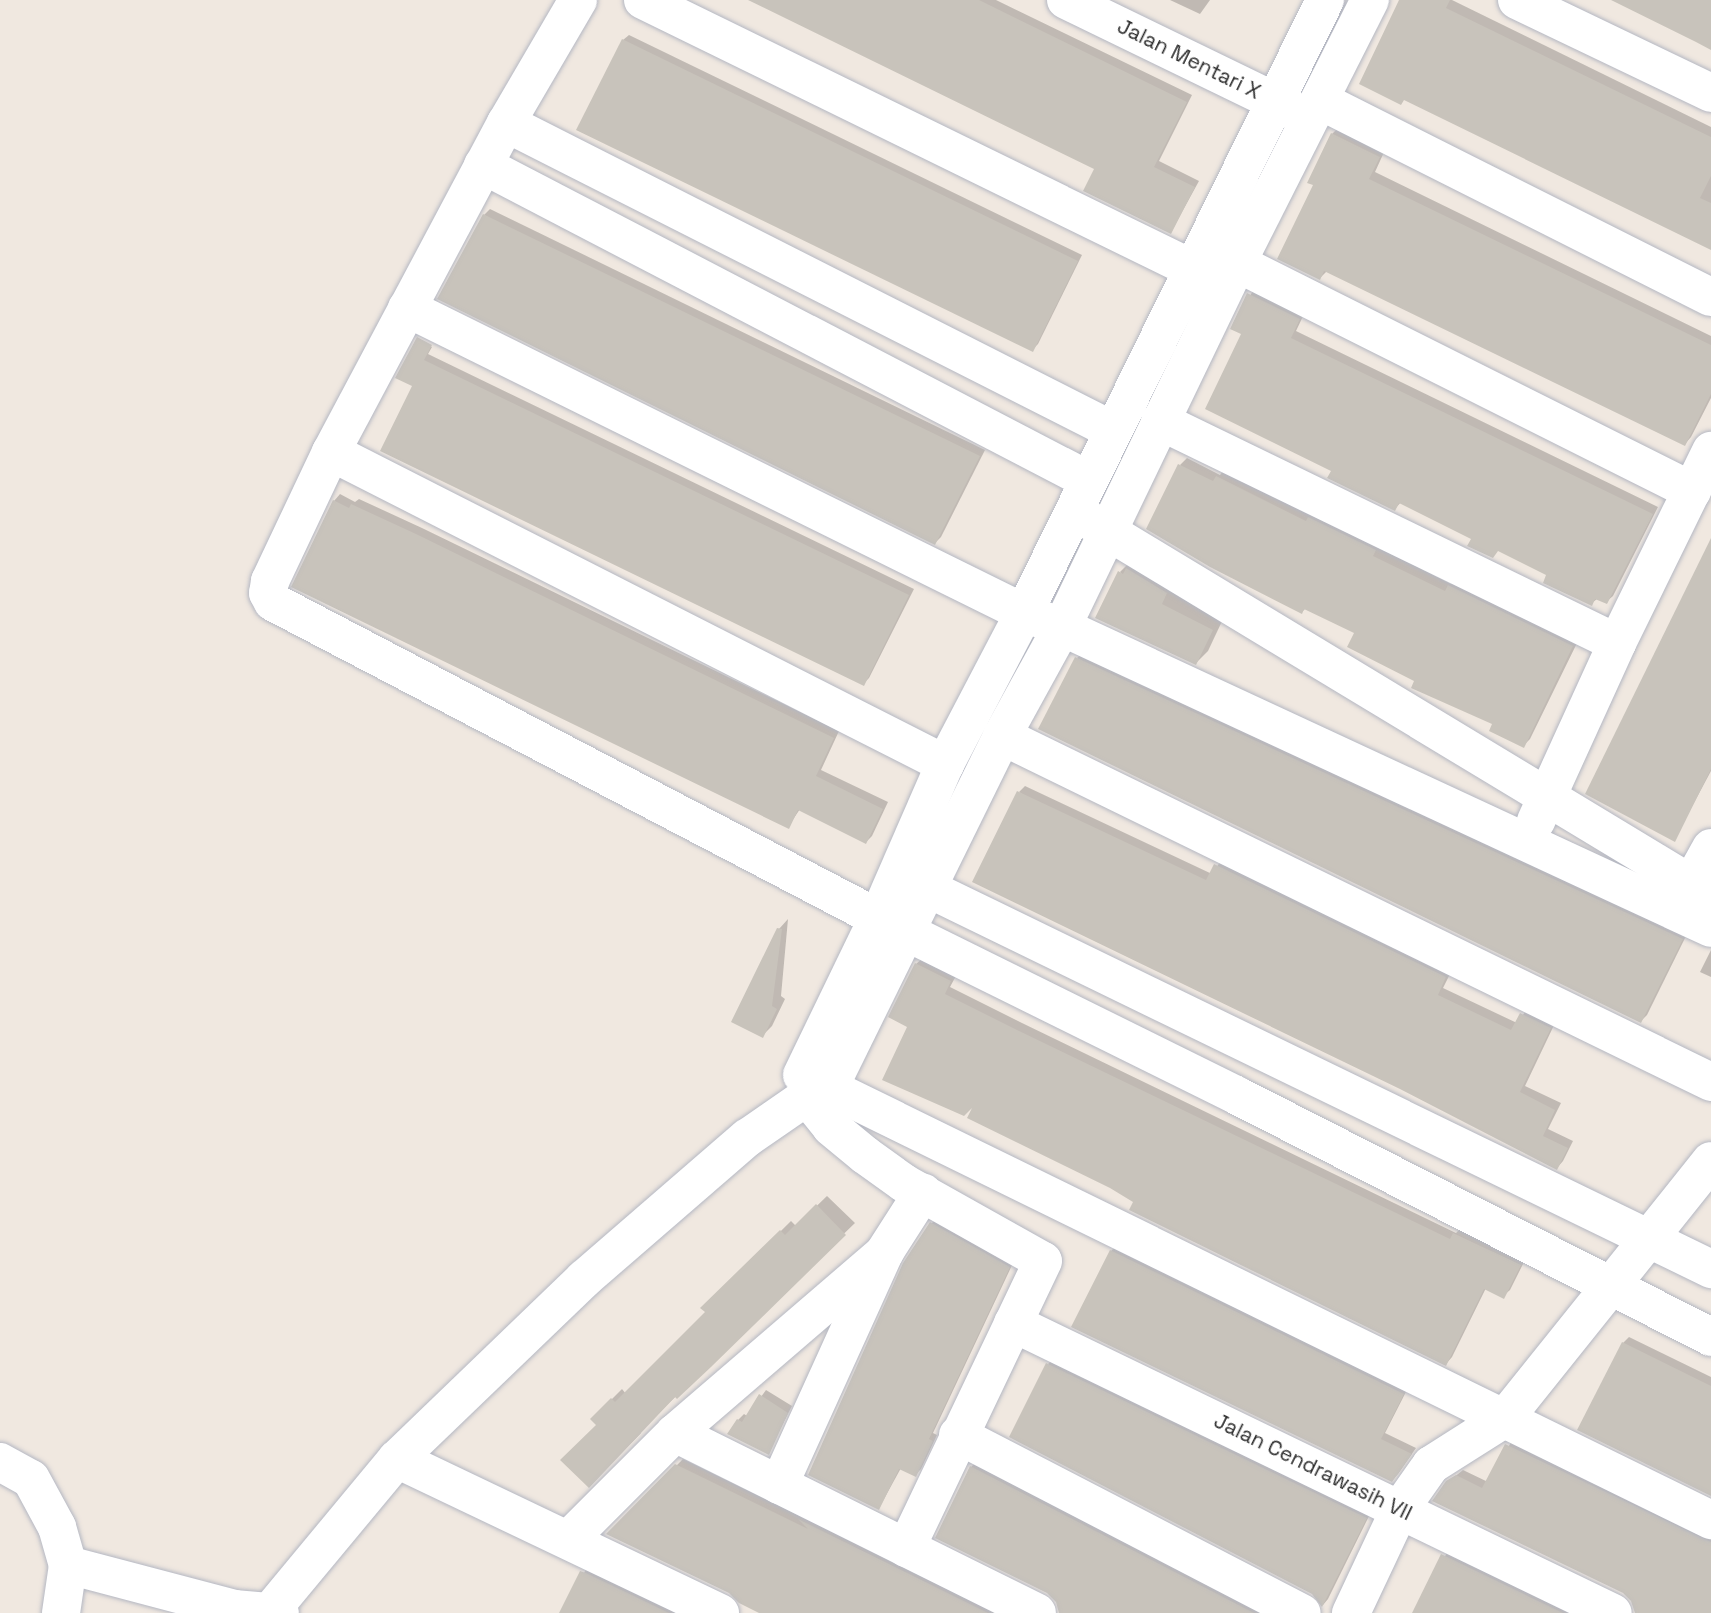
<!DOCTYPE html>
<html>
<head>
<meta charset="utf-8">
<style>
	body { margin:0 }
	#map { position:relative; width:1711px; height:1613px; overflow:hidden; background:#f0e8e0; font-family:"Space Grotesk",sans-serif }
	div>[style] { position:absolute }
	.shadow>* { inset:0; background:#0003 }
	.building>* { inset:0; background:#c8c3bb }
	.roads { filter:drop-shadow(0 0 2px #b4b7c2) drop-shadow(0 0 2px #b4b7c2) }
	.minor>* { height:38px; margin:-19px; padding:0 19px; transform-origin:19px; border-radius:19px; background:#fff }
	span { translate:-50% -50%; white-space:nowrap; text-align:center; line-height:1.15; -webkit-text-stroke:6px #fff; paint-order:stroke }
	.street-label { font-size:21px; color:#2e2e2e }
</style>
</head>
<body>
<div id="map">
	<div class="shadow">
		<i style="clip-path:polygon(751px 0,996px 0,1192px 95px,1159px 161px,1199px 181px,1171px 232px,1096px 168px)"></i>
		<i style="clip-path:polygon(1170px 0,1210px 0,1200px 14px)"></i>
		<i style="clip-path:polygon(1401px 0,1452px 0,1711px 127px,1711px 247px,1405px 99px)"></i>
		<i style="clip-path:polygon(629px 35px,1082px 255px,1038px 344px,1032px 350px,623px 40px)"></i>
		<i style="clip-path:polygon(1339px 127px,1385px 150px,1375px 172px,1711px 336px,1711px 398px,1691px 437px,1685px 444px,1327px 271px,1320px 278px,1315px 185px,1332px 134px)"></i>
		<i style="clip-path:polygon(490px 209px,985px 450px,941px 537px,935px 543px,484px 215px)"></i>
		<i style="clip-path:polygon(1255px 287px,1305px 312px,1296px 331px,1658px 507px,1613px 596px,1606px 602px,1598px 598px,1591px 604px,1549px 575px,1401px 502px,1395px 509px,1333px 470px,1243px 333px,1232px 328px)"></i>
		<i style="clip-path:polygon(418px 340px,432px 347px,428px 354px,914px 589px,869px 678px,864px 683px,415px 386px)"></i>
		<i style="clip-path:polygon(1187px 458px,1220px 475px,1224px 470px,1451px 584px,1456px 579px,1579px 639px,1530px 739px,1523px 746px,1494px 723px,1417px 680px,1356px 632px,1306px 608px,1302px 612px,1180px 465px)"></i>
		<i style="clip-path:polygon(340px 494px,355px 502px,359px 499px,422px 528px,839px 731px,821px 770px,888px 802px,872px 836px,866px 842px,800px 809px,788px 827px,294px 586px,334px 501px)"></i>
		<i style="clip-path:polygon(1711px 540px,1711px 771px,1674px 840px)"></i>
		<i style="clip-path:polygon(1132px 560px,1224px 617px,1208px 651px,1196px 663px,1120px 572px)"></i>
		<i style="clip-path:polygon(1083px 652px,1688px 932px,1647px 1015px,1641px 1021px,1077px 658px)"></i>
		<i style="clip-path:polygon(1025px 786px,1212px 874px,1222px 859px,1452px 970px,1443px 988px,1517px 1023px,1528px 1008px,1556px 1021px,1525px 1086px,1561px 1103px,1548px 1129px,1573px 1141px,1563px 1161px,1557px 1168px,1019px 792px)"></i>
		<i style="clip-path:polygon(788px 919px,781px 996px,785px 999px,772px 1026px,762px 1036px,779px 929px)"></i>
		<i style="clip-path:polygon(1711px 950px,1711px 977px,1700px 972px)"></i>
		<i style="clip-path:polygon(923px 958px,957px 974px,950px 987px,1022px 1023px,1456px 1233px,1461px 1228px,1526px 1258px,1510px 1290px,1503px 1296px,1486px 1288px,1452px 1357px,1446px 1364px,1135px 1201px,910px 1026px,916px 964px)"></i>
		<i style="clip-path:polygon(827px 1196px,855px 1223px,639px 1432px,641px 1433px,589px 1486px,598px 1425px,592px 1419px,622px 1389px,626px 1394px,707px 1312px,703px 1308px,791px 1221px,796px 1226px)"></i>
		<i style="clip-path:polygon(937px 1218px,1014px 1261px,933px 1433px,937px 1435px,921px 1469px,915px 1475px,901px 1468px,879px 1508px,931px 1224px)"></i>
		<i style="clip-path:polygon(1117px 1245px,1408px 1388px,1385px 1433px,1416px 1448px,1398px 1474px,1392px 1480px,1111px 1251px)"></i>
		<i style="clip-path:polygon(1629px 1337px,1711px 1377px,1711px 1494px,1623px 1343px)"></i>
		<i style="clip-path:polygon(1053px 1359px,1371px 1512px,1328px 1599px,1323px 1605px,1313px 1592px,1048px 1364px)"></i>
		<i style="clip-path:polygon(766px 1390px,792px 1406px,768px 1453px,738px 1420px,744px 1414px,747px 1416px)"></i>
		<i style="clip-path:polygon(1513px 1439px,1711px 1535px,1711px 1613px,1636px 1613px,1633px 1600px,1623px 1592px,1448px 1482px,1463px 1470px,1488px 1482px)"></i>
		<i style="clip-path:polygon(683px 1459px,802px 1517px,1006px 1613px,763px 1613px,730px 1592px,609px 1534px)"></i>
		<i style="clip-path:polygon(977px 1461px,1272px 1613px,1060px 1613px,1057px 1601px,971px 1467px)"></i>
		<i style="clip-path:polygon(1449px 1549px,1581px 1613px,1414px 1613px)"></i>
		<i style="clip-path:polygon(588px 1566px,676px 1613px,561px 1613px)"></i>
	</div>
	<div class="building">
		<i style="clip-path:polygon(748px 0,979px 0,1187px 102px,1154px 167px,1195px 187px,1171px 234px,1083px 191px,1094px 169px)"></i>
		<i style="clip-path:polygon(1399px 0,1450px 0,1446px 8px,1711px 137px,1711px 176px,1700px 198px,1711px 203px,1711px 250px,1404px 100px,1401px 105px,1359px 84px)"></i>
		<i style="clip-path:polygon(1611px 0,1711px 0,1711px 50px,1696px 42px)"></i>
		<i style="clip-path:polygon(622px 39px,1078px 261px,1033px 352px,576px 130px)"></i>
		<i style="clip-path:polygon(1331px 133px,1380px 157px,1369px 179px,1711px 345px,1711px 394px,1685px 446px,1324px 271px,1320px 280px,1277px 259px,1313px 185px,1307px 183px)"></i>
		<i style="clip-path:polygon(483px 214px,980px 456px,935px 545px,437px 299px)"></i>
		<i style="clip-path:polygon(1247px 293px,1300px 319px,1291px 338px,1653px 514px,1607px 604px,1595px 599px,1592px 606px,1543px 583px,1546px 575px,1498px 551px,1493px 558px,1467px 546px,1471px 539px,1399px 503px,1395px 511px,1327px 478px,1331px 471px,1205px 409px,1241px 334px,1230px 329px)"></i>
		<i style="clip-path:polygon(417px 337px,432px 345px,424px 360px,909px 595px,864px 686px,380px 451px,412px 386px,395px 378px)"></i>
		<i style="clip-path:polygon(1178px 464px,1213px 481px,1216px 476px,1306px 521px,1308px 517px,1376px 550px,1373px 556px,1445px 591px,1448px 585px,1573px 646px,1524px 748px,1489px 731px,1492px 724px,1411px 688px,1414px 681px,1347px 647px,1354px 633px,1304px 609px,1302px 614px,1210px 567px,1146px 529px)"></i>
		<i style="clip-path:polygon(333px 500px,349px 508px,351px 504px,416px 534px,834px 738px,816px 776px,883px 809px,866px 844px,798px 810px,789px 829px,291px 587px)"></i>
		<i style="clip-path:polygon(1711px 538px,1711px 769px,1675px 842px,1585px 794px)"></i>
		<i style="clip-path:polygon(1126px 568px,1167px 593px,1162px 604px,1213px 630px,1196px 665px,1095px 618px,1118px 571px,1123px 574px)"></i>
		<i style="clip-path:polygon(1075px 657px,1683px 939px,1641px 1023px,1038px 729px)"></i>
		<i style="clip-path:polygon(1017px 791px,1206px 880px,1214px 864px,1446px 977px,1438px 995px,1511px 1030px,1520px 1013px,1551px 1028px,1520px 1092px,1555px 1110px,1543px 1136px,1568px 1148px,1557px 1170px,1400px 1089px,972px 882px)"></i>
		<i style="clip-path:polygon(777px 928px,782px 929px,772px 1006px,777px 1009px,763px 1038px,731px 1022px)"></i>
		<i style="clip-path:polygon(915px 963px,951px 981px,945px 994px,1015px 1029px,1450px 1239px,1453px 1233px,1521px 1265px,1504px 1299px,1484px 1289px,1446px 1366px,1129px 1210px,1133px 1202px,1110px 1188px,969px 1119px,967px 1118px,972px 1108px,964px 1116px,882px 1080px,907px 1027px,888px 1017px)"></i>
		<i style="clip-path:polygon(816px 1204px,846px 1235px,711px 1367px,677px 1399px,675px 1397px,589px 1488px,560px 1460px,596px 1425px,590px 1419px,611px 1398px,615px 1402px,705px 1312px,700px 1308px,780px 1230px,785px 1235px)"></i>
		<i style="clip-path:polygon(930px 1222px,1010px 1267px,929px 1439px,933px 1441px,916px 1477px,899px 1469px,879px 1510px,808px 1475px,903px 1263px)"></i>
		<i style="clip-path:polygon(1110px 1250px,1404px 1394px,1381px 1439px,1412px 1454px,1392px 1482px,1071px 1327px)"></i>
		<i style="clip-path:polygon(1622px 1342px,1711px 1386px,1711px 1496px,1577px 1430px)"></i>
		<i style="clip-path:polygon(1046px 1363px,1367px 1518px,1322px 1607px,1312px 1594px,1009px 1437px)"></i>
		<i style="clip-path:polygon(759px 1394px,788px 1413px,769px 1455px,727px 1434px,737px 1419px,742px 1422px)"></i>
		<i style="clip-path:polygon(1505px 1444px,1711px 1542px,1711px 1613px,1635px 1613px,1631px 1601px,1623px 1593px,1432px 1501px,1446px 1481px,1456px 1475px,1482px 1488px)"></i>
		<i style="clip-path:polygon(675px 1464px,808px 1529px,798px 1519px,988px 1613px,759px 1613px,739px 1603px,729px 1593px,606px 1534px)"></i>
		<i style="clip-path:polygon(970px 1466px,1254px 1613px,1059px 1613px,1056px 1602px,1047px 1593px,935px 1538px)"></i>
		<i style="clip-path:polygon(1441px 1554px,1563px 1613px,1412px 1613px)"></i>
		<i style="clip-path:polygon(580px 1571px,586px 1573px,669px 1613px,559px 1613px)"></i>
	</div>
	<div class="roads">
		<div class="minor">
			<i style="left:578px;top:0;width:143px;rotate:120.3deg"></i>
			<i style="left:506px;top:123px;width:373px;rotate:118deg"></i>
			<i style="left:331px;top:452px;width:143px;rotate:115.3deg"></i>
			<i style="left:270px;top:581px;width:12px;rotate:99deg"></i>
			<i style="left:268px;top:593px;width:10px;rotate:61deg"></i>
			<i style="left:273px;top:602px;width:683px;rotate:27.58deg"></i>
			<i style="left:878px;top:918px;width:399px;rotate:26.3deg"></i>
			<i style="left:1236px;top:1095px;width:533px;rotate:27deg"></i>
			<i style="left:643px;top:0;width:635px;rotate:26.08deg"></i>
			<i style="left:1066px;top:0;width:257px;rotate:25.9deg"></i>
			<i style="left:1517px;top:0;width:215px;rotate:25.6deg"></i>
			<i style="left:1321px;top:101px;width:436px;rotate:26.7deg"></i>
			<i style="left:506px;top:123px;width:679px;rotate:26.87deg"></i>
			<i style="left:483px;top:165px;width:682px;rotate:27.5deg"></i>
			<i style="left:1237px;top:263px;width:509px;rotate:26.62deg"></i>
			<i style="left:407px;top:308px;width:688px;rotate:26.3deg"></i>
			<i style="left:1024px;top:613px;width:40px;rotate:20.2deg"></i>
			<i style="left:1062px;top:627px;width:715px;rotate:24.88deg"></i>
			<i style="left:1160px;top:421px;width:508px;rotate:25.91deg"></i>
			<i style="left:331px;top:452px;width:689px;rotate:26.94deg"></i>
			<i style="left:1084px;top:517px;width:733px;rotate:31.15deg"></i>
			<i style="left:1002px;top:736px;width:789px;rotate:26.01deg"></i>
			<i style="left:1536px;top:821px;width:196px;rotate:-65.5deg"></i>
			<i style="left:1617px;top:643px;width:214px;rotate:-63.9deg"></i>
			<i style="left:927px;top:888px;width:872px;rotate:25.92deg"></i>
			<i style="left:1680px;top:904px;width:64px;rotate:-61deg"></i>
			<i style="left:802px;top:1075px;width:174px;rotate:-64.2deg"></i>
			<i style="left:878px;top:918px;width:168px;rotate:-66.5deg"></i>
			<i style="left:945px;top:764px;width:170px;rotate:-62.4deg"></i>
			<i style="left:1024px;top:613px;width:683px;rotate:-63.85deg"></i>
			<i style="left:807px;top:1077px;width:1007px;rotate:26.11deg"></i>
			<i style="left:807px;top:1097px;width:38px;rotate:51deg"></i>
			<i style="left:831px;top:1127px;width:44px;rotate:39.5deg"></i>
			<i style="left:865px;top:1155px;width:48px;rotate:35.7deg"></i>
			<i style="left:904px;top:1183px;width:159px;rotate:29.3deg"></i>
			<i style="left:1043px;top:1261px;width:318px;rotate:115.5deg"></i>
			<i style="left:1013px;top:1323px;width:666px;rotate:25.8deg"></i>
			<i style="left:675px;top:1433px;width:404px;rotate:26.4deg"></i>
			<i style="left:958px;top:1435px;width:387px;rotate:27.4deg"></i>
			<i style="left:397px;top:1459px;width:358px;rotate:25.5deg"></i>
			<i style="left:0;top:1462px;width:35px;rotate:29deg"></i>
			<i style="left:31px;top:1479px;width:55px;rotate:61.6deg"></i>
			<i style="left:57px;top:1527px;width:40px;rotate:74deg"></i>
			<i style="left:68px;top:1565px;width:49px;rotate:98.3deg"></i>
			<i style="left:779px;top:1485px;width:255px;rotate:-65.6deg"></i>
			<i style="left:884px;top:1253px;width:72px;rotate:-57.4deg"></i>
			<i style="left:569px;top:1539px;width:150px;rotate:-45deg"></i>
			<i style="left:675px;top:1433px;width:276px;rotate:-40.7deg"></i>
			<i style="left:68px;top:1565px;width:172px;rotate:14.8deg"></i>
			<i style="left:234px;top:1609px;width:46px;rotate:5deg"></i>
			<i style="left:269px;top:1613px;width:200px;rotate:-50.3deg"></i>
			<i style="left:397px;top:1459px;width:260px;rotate:-43.9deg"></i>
			<i style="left:584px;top:1279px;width:216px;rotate:-40.9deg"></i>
			<i style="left:747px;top:1138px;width:79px;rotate:-34.7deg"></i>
			<i style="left:812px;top:1093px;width:18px;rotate:-16deg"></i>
			<i style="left:829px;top:1088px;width:392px;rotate:-63.8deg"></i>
			<i style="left:1002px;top:736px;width:124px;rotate:-61.2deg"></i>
			<i style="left:1062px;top:627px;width:404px;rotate:-64.3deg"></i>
			<i style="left:1237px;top:263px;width:295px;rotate:-63.2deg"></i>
			<i style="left:1351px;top:1613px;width:115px;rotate:-64.8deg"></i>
			<i style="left:1400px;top:1509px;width:54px;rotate:-54.8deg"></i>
			<i style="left:1431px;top:1465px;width:88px;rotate:-32.4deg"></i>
			<i style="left:1505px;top:1418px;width:329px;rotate:-51.3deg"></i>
		</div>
	</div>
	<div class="street-label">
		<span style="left:1189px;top:59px;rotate:26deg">Jalan Mentari X</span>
		<span style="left:1313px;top:1467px;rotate:26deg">Jalan Cendrawasih VII</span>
	</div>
</div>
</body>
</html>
